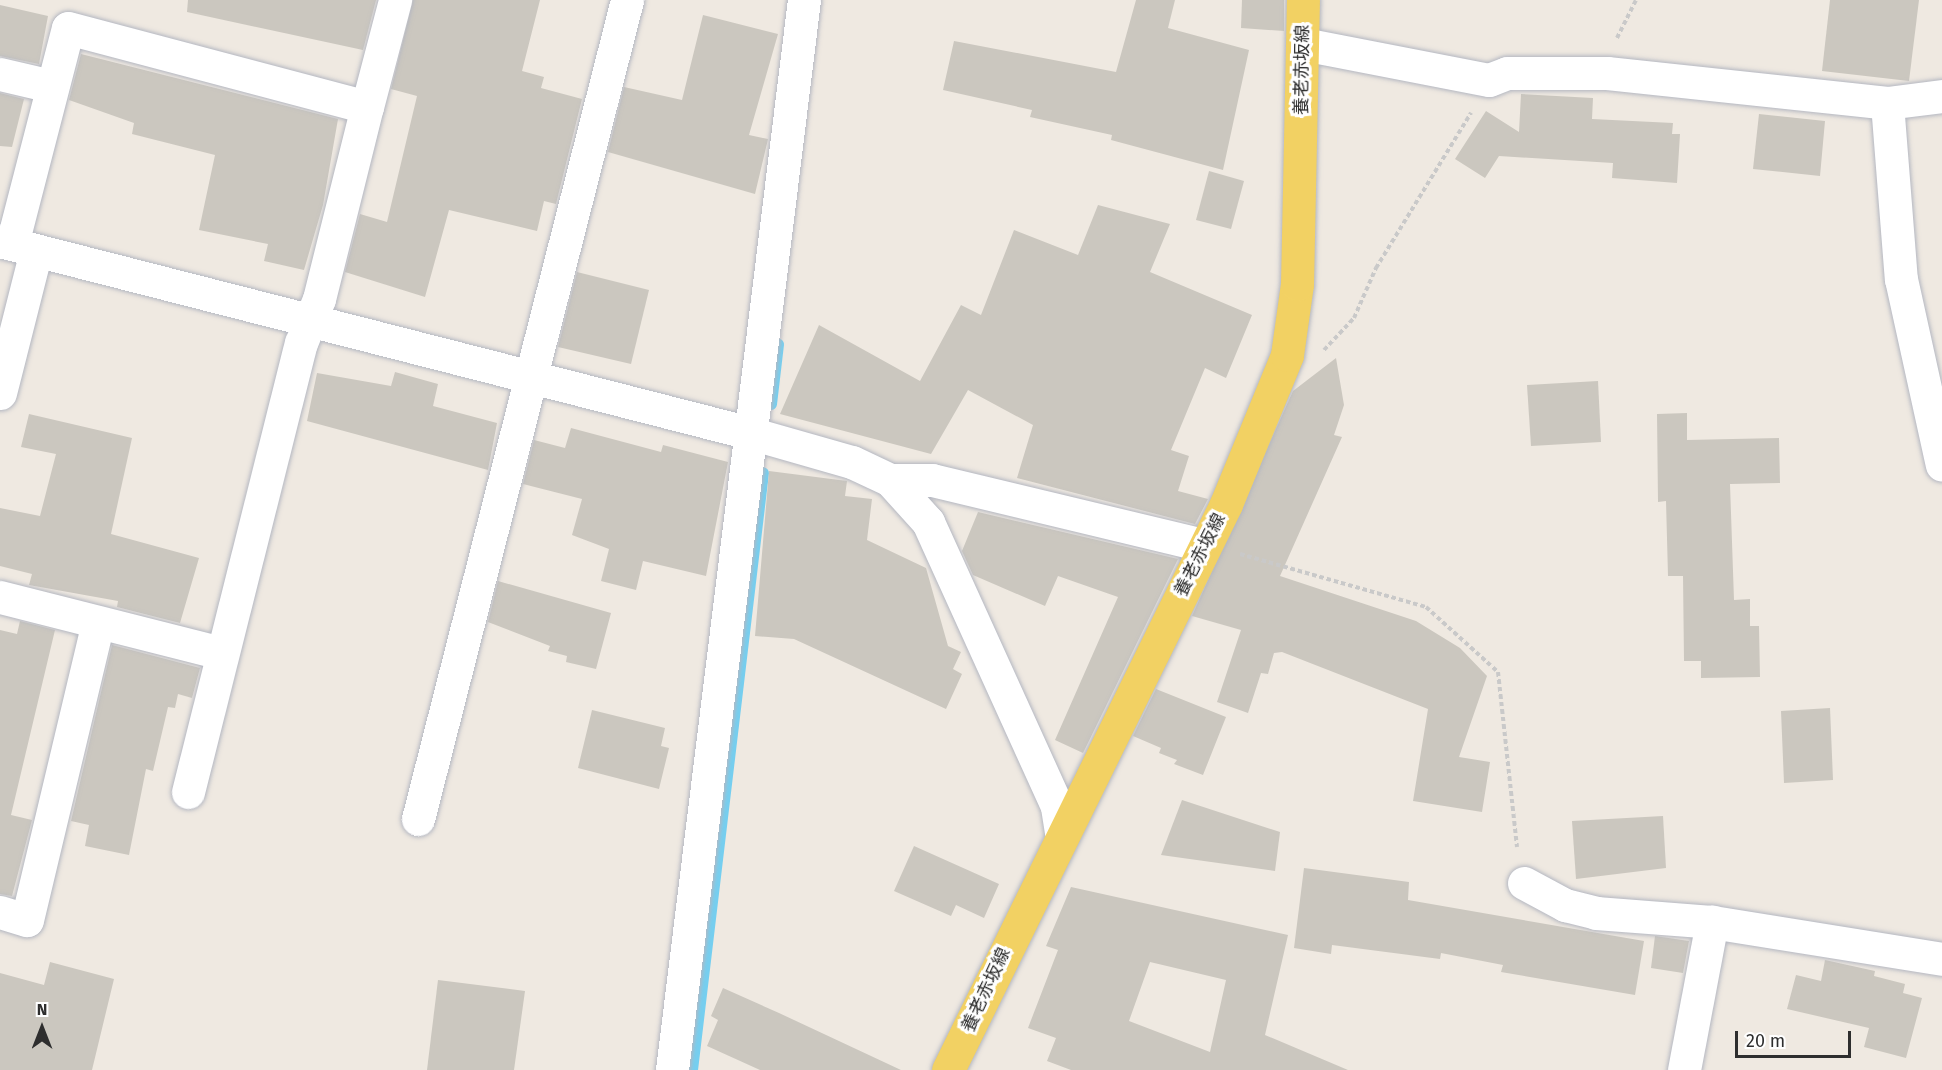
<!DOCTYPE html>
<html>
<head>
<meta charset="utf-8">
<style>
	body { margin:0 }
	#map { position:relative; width:1942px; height:1070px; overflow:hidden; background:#efe9e1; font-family:"Fira Sans","Noto Sans JP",sans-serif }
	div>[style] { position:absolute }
	.stream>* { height:12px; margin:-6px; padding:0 6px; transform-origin:6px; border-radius:6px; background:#75cff0 }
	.building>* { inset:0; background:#cbc7bf }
	.path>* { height:4px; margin-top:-2px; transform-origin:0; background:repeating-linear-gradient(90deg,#c9c9c9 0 4.5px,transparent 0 7.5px) }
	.roads { filter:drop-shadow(0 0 2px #b4b7c1) drop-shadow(0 0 2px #b4b7c1) }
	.minor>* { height:33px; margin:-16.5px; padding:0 16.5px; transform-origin:16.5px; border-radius:16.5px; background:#fff }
	.major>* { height:33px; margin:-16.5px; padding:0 16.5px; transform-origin:16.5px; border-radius:16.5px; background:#f2d163 }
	span { translate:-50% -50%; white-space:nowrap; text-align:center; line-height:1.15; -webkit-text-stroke:6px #fff; paint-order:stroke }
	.street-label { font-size:18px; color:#2e2e2e }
	.north { position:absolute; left:12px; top:998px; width:60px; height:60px; -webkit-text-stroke:4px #fff; paint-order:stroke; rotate:0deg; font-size:16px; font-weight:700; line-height:24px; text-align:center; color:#2e2e2e }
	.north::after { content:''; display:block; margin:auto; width:21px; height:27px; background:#2e2e2e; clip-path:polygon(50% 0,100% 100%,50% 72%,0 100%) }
	.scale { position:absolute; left:1735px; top:1031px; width:116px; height:27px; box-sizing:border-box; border:3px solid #2e2e2e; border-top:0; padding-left:8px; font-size:18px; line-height:21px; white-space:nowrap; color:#2e2e2e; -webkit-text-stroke:4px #fff; paint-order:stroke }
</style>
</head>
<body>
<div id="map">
	<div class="stream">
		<i style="left:771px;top:404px;width:60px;rotate:-83.3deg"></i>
		<i style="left:692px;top:1070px;width:601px;rotate:-83.22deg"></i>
	</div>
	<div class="building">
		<i style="clip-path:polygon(188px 0,376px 0,363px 50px,187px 12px)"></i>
		<i style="clip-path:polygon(413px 0,540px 0,522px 71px,544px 77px,541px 88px,582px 99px,556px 204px,544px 201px,537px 231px,449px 210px,425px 297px,345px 272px,360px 214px,387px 222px,417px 96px,391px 89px)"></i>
		<i style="clip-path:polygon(1136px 0,1175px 0,1168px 28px,1249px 50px,1223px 170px,1111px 140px,1112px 135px,1030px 117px,1032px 110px,943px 90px,954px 41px,1116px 72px)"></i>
		<i style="clip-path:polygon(1242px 0,1284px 0,1284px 31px,1241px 28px)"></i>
		<i style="clip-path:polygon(1830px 0,1919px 0,1909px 81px,1822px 71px)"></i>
		<i style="clip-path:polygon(0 5px,48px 16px,39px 64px,0 56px)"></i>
		<i style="clip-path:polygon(703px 15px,778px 34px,749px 135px,768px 139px,755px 194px,608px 152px,624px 87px,682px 100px)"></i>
		<i style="clip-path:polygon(81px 54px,338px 119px,323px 205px,304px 270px,264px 261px,268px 244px,199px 230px,215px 155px,132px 134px,134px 123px,69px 100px)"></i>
		<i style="clip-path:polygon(0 93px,24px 99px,12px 147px,0 146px)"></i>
		<i style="clip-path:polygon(1521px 94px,1593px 98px,1592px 119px,1673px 123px,1672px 134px,1680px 134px,1677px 183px,1612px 178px,1613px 163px,1499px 156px,1485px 178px,1455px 159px,1486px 111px,1519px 132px)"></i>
		<i style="clip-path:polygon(1759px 114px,1825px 121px,1820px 176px,1753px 169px)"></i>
		<i style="clip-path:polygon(1209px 171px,1244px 181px,1231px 229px,1196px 220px)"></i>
		<i style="clip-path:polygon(1098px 205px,1170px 224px,1150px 272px,1252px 315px,1226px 378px,1205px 368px,1171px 450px,1189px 456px,1178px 491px,1208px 499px,1195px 524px,1017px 478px,1033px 425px,968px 390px,931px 454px,780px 414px,819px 325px,920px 381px,961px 305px,981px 315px,1014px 230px,1078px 255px)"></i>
		<i style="clip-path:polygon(577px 272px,649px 290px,631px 364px,558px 347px)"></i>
		<i style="clip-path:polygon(1336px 358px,1344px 405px,1334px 435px,1342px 437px,1280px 576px,1416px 621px,1460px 648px,1487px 676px,1459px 757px,1490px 762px,1482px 812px,1413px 801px,1428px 709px,1282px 652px,1274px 653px,1268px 674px,1261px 673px,1248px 713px,1217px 702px,1241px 630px,1192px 616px,1293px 391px)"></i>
		<i style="clip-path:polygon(395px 372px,438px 384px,433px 406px,497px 423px,488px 470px,307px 421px,317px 373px,391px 386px)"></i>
		<i style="clip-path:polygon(1598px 381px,1601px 442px,1531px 446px,1527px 385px)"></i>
		<i style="clip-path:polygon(1687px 413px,1687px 440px,1779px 438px,1780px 483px,1730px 484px,1734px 600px,1750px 599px,1750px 626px,1759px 626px,1760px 677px,1701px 678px,1701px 661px,1684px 661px,1683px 576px,1668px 576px,1666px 501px,1658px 502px,1657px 414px)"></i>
		<i style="clip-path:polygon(29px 414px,132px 438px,111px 534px,199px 558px,180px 623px,117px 607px,118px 601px,29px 585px,32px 574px,0 566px,0 508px,40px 516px,56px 454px,21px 447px)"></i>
		<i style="clip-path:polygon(571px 428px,661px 452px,663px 445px,728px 462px,706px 576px,643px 561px,636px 590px,601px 581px,609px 549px,572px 535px,582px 499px,523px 484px,534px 440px,565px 448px)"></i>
		<i style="clip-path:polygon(769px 471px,847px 481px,845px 496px,872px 499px,867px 540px,926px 568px,948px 646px,961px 652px,953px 669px,962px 674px,946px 709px,794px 639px,755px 636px)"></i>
		<i style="clip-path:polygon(978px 512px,1178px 559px,1083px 753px,1055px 740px,1118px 597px,1058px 576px,1045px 606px,973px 575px,962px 551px)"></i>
		<i style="clip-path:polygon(498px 581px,611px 613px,596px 669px,566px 662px,567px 656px,548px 651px,550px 646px,488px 622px)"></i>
		<i style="clip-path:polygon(20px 621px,55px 630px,11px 815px,32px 820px,12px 896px,0 894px,0 630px,17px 634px)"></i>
		<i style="clip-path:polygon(112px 645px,200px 668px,192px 698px,178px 694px,175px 708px,168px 707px,153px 771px,146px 769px,129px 855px,85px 846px,89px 825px,71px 821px)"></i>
		<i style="clip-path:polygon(1156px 689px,1226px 717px,1203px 775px,1174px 764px,1177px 760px,1159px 753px,1161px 748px,1133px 736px)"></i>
		<i style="clip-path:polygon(1830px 708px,1833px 780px,1784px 783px,1781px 711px)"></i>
		<i style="clip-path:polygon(592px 710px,665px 728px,661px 746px,669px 748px,659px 789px,578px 768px)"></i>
		<i style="clip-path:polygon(1182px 800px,1280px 832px,1275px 871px,1161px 855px)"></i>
		<i style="clip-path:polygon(1663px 816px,1666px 868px,1576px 879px,1572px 821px)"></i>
		<i style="clip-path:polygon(914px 846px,999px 884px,984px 918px,956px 905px,951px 916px,894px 891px)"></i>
		<i style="clip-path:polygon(1304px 868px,1409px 882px,1408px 900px,1644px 941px,1635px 995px,1501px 972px,1503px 965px,1441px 953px,1440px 959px,1332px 945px,1331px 954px,1294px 948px)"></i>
		<i style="clip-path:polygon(evenodd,1071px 887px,1288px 935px,1265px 1035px,1348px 1070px,1071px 1070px,1047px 1061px,1056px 1038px,1028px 1028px,1058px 950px,1046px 946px,1071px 887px,1150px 962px,1226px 980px,1210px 1052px,1129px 1021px,1150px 962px)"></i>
		<i style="clip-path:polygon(1655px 936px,1689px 941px,1683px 973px,1651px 968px)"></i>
		<i style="clip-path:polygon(1825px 960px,1875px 971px,1874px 976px,1905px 984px,1903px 993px,1922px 998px,1906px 1058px,1864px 1047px,1869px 1028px,1787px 1009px,1796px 975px,1821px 981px)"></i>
		<i style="clip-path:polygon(50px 962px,114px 979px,92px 1070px,0 1070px,0 973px,44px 985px)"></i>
		<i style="clip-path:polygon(438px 980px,525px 991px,514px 1070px,427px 1070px)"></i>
		<i style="clip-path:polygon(723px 988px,779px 1013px,901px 1070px,760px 1070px,707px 1046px,718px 1020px,711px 1016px)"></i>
	</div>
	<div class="path">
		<i style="left:1617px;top:38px;width:42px;rotate:-63.4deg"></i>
		<i style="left:1324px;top:350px;width:44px;rotate:-46.8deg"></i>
		<i style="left:1354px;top:318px;width:55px;rotate:-66.3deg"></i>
		<i style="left:1376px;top:268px;width:182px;rotate:-58.5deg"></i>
		<i style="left:1240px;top:554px;width:193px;rotate:15.9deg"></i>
		<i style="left:1426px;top:607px;width:97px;rotate:42.1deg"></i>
		<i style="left:1498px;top:672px;width:176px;rotate:83.8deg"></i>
	</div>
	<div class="roads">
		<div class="minor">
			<i style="left:1303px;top:44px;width:189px;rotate:11deg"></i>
			<i style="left:1489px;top:80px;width:19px;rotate:-21deg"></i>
			<i style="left:1507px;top:73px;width:100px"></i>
			<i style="left:1607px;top:73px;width:282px;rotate:6.1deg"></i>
			<i style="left:1887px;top:103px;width:55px;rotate:-7.3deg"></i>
			<i style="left:0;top:74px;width:52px;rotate:13.2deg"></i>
			<i style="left:1887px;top:103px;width:177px;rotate:85.5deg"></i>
			<i style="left:1901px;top:279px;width:190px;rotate:77.6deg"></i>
			<i style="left:0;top:241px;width:774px;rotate:14.36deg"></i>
			<i style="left:750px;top:433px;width:106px;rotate:15.9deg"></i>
			<i style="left:852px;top:462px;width:42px;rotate:25.3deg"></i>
			<i style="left:890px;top:480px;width:57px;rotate:47.9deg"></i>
			<i style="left:928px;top:522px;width:313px;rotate:65.6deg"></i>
			<i style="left:1057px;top:807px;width:26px;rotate:81deg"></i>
			<i style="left:12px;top:244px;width:223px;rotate:-75.5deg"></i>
			<i style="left:68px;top:28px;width:309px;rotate:14.8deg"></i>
			<i style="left:367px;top:107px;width:111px;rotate:-75.3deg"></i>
			<i style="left:0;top:393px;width:146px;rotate:-75.8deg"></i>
			<i style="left:890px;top:480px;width:42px"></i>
			<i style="left:932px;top:480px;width:278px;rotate:13.5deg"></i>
			<i style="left:0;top:597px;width:228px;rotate:14.2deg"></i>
			<i style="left:188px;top:792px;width:463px;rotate:-75.9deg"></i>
			<i style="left:301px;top:343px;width:48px;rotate:-67.8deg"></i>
			<i style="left:319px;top:299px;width:198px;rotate:-76deg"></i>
			<i style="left:418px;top:819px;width:845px;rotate:-75.68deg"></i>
			<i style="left:1524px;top:883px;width:47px;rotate:28.2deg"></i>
			<i style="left:1565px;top:905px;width:32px;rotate:14deg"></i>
			<i style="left:1596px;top:913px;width:116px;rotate:4.4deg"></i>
			<i style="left:1712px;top:922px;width:233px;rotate:9.1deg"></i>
			<i style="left:0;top:912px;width:28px;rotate:17deg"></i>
			<i style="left:27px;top:920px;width:305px;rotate:-76.6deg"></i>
			<i style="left:672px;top:1070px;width:1078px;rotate:-82.97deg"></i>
			<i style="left:1684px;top:1070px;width:151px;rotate:-79.3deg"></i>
		</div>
		<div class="major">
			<i style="left:948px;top:1070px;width:631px;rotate:-63.84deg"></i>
			<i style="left:1226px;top:504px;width:161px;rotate:-67.7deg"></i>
			<i style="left:1287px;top:355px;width:72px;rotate:-82deg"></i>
			<i style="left:1297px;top:284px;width:284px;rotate:-88.8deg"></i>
		</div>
	</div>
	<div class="street-label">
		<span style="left:1302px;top:70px;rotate:-89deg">養老赤坂線</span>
		<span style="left:1200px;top:555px;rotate:-63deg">養老赤坂線</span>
		<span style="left:986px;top:990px;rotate:-65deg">養老赤坂線</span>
	</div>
	<div class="north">N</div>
	<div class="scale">20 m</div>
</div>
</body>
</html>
